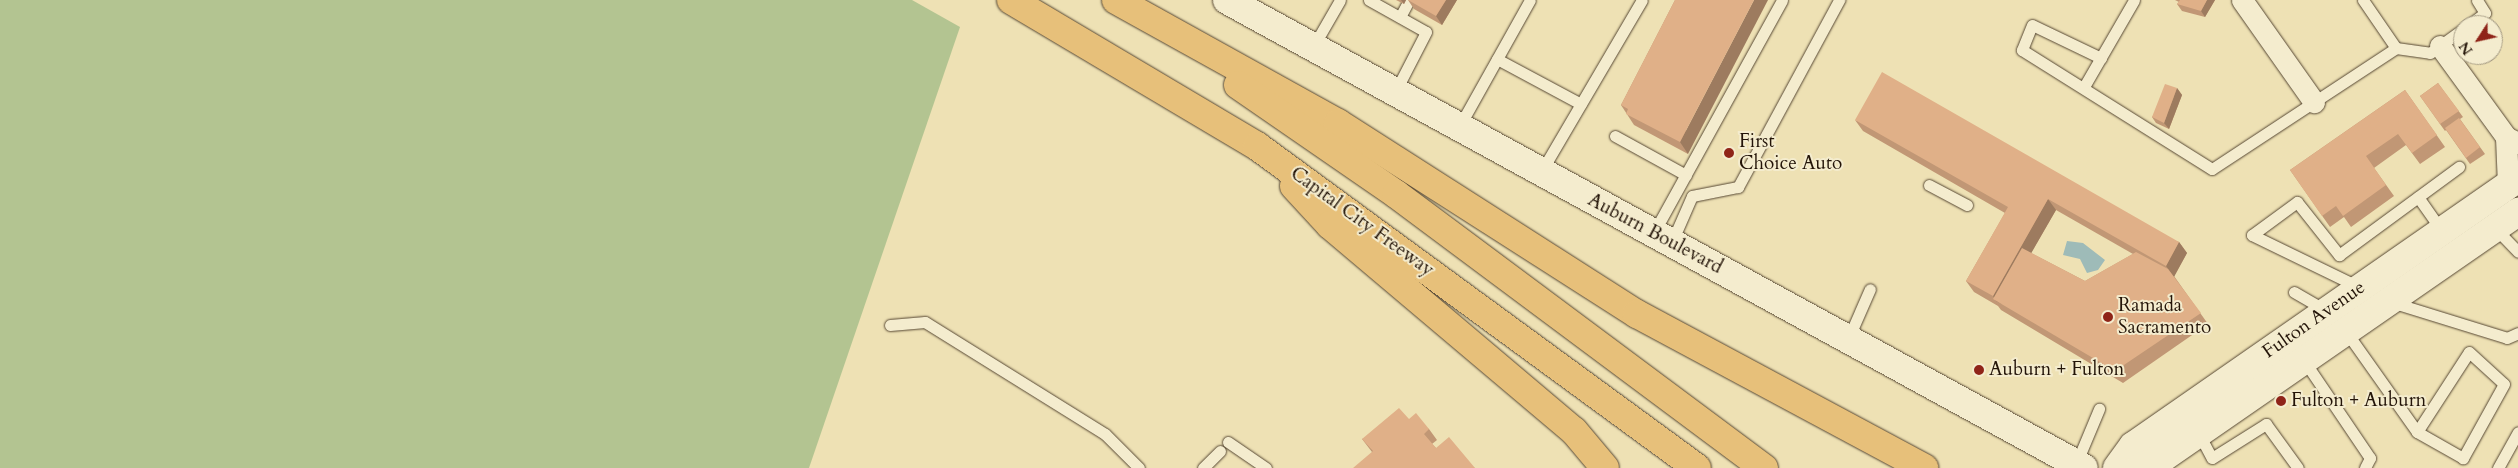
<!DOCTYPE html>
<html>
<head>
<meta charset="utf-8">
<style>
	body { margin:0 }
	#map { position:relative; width:2518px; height:468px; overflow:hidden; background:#eee1b4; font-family:Cardo,serif }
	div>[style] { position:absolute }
	.green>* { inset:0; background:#b3c491 }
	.water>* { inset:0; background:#9ebbb8 }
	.roads { filter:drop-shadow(0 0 1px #564733) drop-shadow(0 0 1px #564733) }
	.lane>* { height:11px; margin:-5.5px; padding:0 5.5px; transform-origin:5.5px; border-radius:5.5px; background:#f4ecce }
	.street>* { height:21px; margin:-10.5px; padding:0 10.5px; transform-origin:10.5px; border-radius:10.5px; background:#f4ecce }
	.secondary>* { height:28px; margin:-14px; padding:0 14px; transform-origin:14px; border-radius:14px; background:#f4ecce }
	.highway>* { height:28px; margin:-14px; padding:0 14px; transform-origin:14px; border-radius:14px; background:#e7c07a }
	.wall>* { inset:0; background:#c19775 }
	.shaded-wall>* { inset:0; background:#9d7b5f }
	.building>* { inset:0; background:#e0b088 }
	.dots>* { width:14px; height:14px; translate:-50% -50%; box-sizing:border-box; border:2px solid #f4ecce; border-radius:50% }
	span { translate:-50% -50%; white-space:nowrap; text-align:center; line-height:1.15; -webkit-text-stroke:4px #f4ecce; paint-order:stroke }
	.poi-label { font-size:19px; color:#231408 }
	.left { translate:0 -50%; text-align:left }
	.street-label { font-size:19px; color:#231408 }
	.north { position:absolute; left:2453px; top:15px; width:50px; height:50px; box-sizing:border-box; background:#f4ecce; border:1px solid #a0967f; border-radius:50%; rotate:235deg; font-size:14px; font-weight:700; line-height:20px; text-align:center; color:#231408 }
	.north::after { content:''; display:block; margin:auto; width:18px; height:22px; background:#8f2418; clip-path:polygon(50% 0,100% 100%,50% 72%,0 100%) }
</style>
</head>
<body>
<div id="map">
	<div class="green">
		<i style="clip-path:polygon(0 0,912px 0,960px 27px,809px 468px,0 468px)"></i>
	</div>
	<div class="water">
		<i style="clip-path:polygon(2067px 241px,2083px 243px,2105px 260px,2098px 270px,2087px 273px,2080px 259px,2063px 255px)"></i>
	</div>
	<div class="roads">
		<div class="lane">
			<i style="left:1369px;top:0;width:65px;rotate:29.3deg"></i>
			<i style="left:1426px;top:32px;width:68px;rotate:117.3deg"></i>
			<i style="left:2363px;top:0;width:58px;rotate:55.5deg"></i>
			<i style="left:2396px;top:48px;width:34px;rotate:8deg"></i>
			<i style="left:2430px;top:53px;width:41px;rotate:-36deg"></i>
			<i style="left:1400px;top:17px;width:19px;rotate:-62deg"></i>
			<i style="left:2469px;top:25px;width:20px;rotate:-37deg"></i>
			<i style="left:2485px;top:13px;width:15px;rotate:-122deg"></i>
			<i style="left:1313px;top:47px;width:54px;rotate:-60.1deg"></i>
			<i style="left:2101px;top:58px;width:76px;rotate:-154.4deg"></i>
			<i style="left:2032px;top:25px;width:27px;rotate:112deg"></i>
			<i style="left:2022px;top:50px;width:224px;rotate:32.1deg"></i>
			<i style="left:2212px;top:169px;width:220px;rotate:-33.3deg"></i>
			<i style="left:1497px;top:59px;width:95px;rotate:28.2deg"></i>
			<i style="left:2085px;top:85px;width:98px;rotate:-60deg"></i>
			<i style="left:1459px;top:127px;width:145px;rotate:-60.8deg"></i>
			<i style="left:1615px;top:136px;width:81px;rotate:28.8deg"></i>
			<i style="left:1541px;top:172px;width:199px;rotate:-59.6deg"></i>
			<i style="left:1929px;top:185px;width:43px;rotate:27.8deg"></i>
			<i style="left:2418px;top:197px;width:42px;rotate:54.8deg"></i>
			<i style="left:2495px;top:228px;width:33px;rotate:46deg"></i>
			<i style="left:1653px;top:234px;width:267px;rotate:-61.1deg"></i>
			<i style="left:1671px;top:244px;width:52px;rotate:-66.4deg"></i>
			<i style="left:1692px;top:196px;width:47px;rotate:-11.1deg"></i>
			<i style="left:1738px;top:187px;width:213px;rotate:-61.6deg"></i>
			<i style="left:2359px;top:287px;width:119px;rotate:-154.1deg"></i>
			<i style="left:2252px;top:235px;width:56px;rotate:-36.3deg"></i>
			<i style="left:2297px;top:202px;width:68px;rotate:51.6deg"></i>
			<i style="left:2339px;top:255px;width:149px;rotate:-36.3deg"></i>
			<i style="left:2294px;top:292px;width:38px;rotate:30deg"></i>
			<i style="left:2391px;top:302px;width:121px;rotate:17.2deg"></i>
			<i style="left:2507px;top:338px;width:12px;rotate:-24deg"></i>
			<i style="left:890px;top:325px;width:35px;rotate:-5deg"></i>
			<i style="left:925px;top:322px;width:212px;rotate:31.9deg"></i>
			<i style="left:1105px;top:434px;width:48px;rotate:45deg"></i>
			<i style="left:2347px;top:333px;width:121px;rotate:54.7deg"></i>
			<i style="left:2417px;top:432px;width:95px;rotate:-57deg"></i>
			<i style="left:2469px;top:352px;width:47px;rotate:42.4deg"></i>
			<i style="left:2504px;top:384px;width:85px;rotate:119deg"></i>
			<i style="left:2463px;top:458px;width:53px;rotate:-150.5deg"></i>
			<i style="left:1849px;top:337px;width:52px;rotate:-66.4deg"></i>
			<i style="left:2305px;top:362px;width:116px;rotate:55.9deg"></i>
			<i style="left:2370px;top:458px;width:11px;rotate:117deg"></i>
			<i style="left:2199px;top:434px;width:27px;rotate:62deg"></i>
			<i style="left:2212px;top:458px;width:64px;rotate:-32.2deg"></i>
			<i style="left:2266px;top:424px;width:54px;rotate:54deg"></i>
			<i style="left:1228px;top:442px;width:46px;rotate:34.4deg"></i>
			<i style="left:2076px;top:464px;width:60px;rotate:-67.3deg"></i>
			<i style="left:1203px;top:468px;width:24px;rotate:-45deg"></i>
			<i style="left:2498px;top:468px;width:41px;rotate:-60.9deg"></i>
		</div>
		<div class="street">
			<i style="left:2242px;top:0;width:125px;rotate:54.8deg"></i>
			<i style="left:2440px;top:46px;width:112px;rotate:54deg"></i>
			<i style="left:2506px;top:137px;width:13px;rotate:27deg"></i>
			<i style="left:2506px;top:137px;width:48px;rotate:87.6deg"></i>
		</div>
		<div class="secondary">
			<i style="left:1227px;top:0;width:976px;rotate:28.64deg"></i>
			<i style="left:2117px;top:468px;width:27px;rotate:-54deg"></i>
			<i style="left:2133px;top:446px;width:469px;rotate:-34.8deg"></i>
			<i style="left:2139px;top:468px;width:27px;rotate:-24deg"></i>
			<i style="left:2164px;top:457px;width:431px;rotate:-34.7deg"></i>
		</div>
		<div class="highway">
			<i style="left:1011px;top:0;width:286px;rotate:30.7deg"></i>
			<i style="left:1257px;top:146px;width:545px;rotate:36.2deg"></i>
			<i style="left:1116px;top:0;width:254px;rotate:29deg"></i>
			<i style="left:1338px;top:123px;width:355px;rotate:32.6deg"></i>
			<i style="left:1637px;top:314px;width:326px;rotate:28.2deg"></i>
			<i style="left:1238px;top:85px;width:192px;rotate:34.6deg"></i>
			<i style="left:1396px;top:194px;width:459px;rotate:36.7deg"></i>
			<i style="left:1294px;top:186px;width:53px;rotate:47.3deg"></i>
			<i style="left:1330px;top:225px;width:319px;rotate:40.2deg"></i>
			<i style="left:1574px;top:431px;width:48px;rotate:50deg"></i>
		</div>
	</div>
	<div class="wall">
		<i style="clip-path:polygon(1396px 0,1406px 0,1404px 4px)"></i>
		<i style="clip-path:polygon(1408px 0,1457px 0,1442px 25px,1414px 9px)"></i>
		<i style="clip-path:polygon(1675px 0,1688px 154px,1634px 125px,1621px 105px)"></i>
		<i style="clip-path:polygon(2175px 0,2215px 0,2205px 17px,2182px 11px,2177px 4px,2179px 2px)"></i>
		<i style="clip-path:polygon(2438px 83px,2463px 117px,2460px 119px,2485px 154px,2470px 164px,2446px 130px,2445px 131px,2420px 96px)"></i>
		<i style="clip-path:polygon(2177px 88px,2182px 95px,2169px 129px,2156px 123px,2152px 117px)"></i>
		<i style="clip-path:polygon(2405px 90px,2445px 147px,2420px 164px,2406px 145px,2374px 168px,2394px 196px,2351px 227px,2344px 217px,2330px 227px,2290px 170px)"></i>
		<i style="clip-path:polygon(evenodd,1855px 120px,2179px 242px,2187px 253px,2174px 276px,2208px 324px,2123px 383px,2001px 310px,1998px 306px,1974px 292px,1966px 281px,2005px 213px,1863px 131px,1855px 120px,2056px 210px,2133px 254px,2085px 281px,2031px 253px,2056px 210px)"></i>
		<i style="clip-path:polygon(1409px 419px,1429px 429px,1437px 440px,1432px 444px,1436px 448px,1475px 468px,1372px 452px,1362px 439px)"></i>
	</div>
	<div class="shaded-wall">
		<i style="clip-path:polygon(1401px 0,1406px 0,1404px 4px)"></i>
		<i style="clip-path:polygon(1446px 0,1457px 0,1442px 25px,1436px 16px)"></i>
		<i style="clip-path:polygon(1754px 0,1768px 0,1688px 154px,1680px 142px)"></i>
		<i style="clip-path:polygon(2207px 0,2215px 0,2205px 17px,2201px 11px)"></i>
		<i style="clip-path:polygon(2177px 88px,2182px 95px,2169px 129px,2164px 123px)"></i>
		<i style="clip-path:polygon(2048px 199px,2056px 210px,2002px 304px,1996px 301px,1993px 296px)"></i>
		<i style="clip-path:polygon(2179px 242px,2187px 253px,2174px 277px,2166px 266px)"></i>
	</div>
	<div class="building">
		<i style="clip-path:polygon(1408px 0,1446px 0,1436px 16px)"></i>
		<i style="clip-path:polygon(1675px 0,1754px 0,1680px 142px,1626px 114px,1628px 109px,1621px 105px)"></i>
		<i style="clip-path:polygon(2180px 0,2207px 0,2201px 11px,2177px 4px)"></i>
		<i style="clip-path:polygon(1882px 72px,2179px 242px,2166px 266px,2048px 199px,1993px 296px,1966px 281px,2008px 207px,1855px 120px)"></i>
		<i style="clip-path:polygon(2438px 83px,2459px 111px,2440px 124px,2420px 96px)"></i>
		<i style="clip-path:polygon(2165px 84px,2177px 88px,2164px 123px,2152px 117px)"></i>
		<i style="clip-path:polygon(2405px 90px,2437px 135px,2412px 153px,2398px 134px,2366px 156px,2386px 185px,2343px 216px,2336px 206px,2322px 216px,2290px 170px)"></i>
		<i style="clip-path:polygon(2459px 118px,2480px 147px,2466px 158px,2445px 128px)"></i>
		<i style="clip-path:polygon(2022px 248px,2085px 281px,2136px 252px,2168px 269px,2201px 313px,2115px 371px,1993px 299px)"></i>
		<i style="clip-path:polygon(1399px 408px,1409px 419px,1416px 413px,1429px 429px,1424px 434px,1436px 448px,1449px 437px,1475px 468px,1353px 468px,1373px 451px,1362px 439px)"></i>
	</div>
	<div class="dots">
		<i style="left:1729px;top:153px;background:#8f2418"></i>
		<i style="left:2108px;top:317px;background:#8f2418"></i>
		<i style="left:1979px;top:370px;background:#8f2418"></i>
		<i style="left:2281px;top:401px;background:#8f2418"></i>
	</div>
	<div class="poi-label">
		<span class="left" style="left:1739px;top:153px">First<br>Choice Auto</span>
		<span class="left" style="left:2118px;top:317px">Ramada<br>Sacramento</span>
		<span class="left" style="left:1989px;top:370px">Auburn + Fulton</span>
		<span class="left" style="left:2291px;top:401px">Fulton + Auburn</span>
	</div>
	<div class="street-label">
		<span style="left:1362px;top:222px;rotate:36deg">Capital City Freeway</span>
		<span style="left:1655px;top:234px;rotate:28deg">Auburn Boulevard</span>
		<span style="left:2314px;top:320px;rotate:-35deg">Fulton Avenue</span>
	</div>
	<div class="north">N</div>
</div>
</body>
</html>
